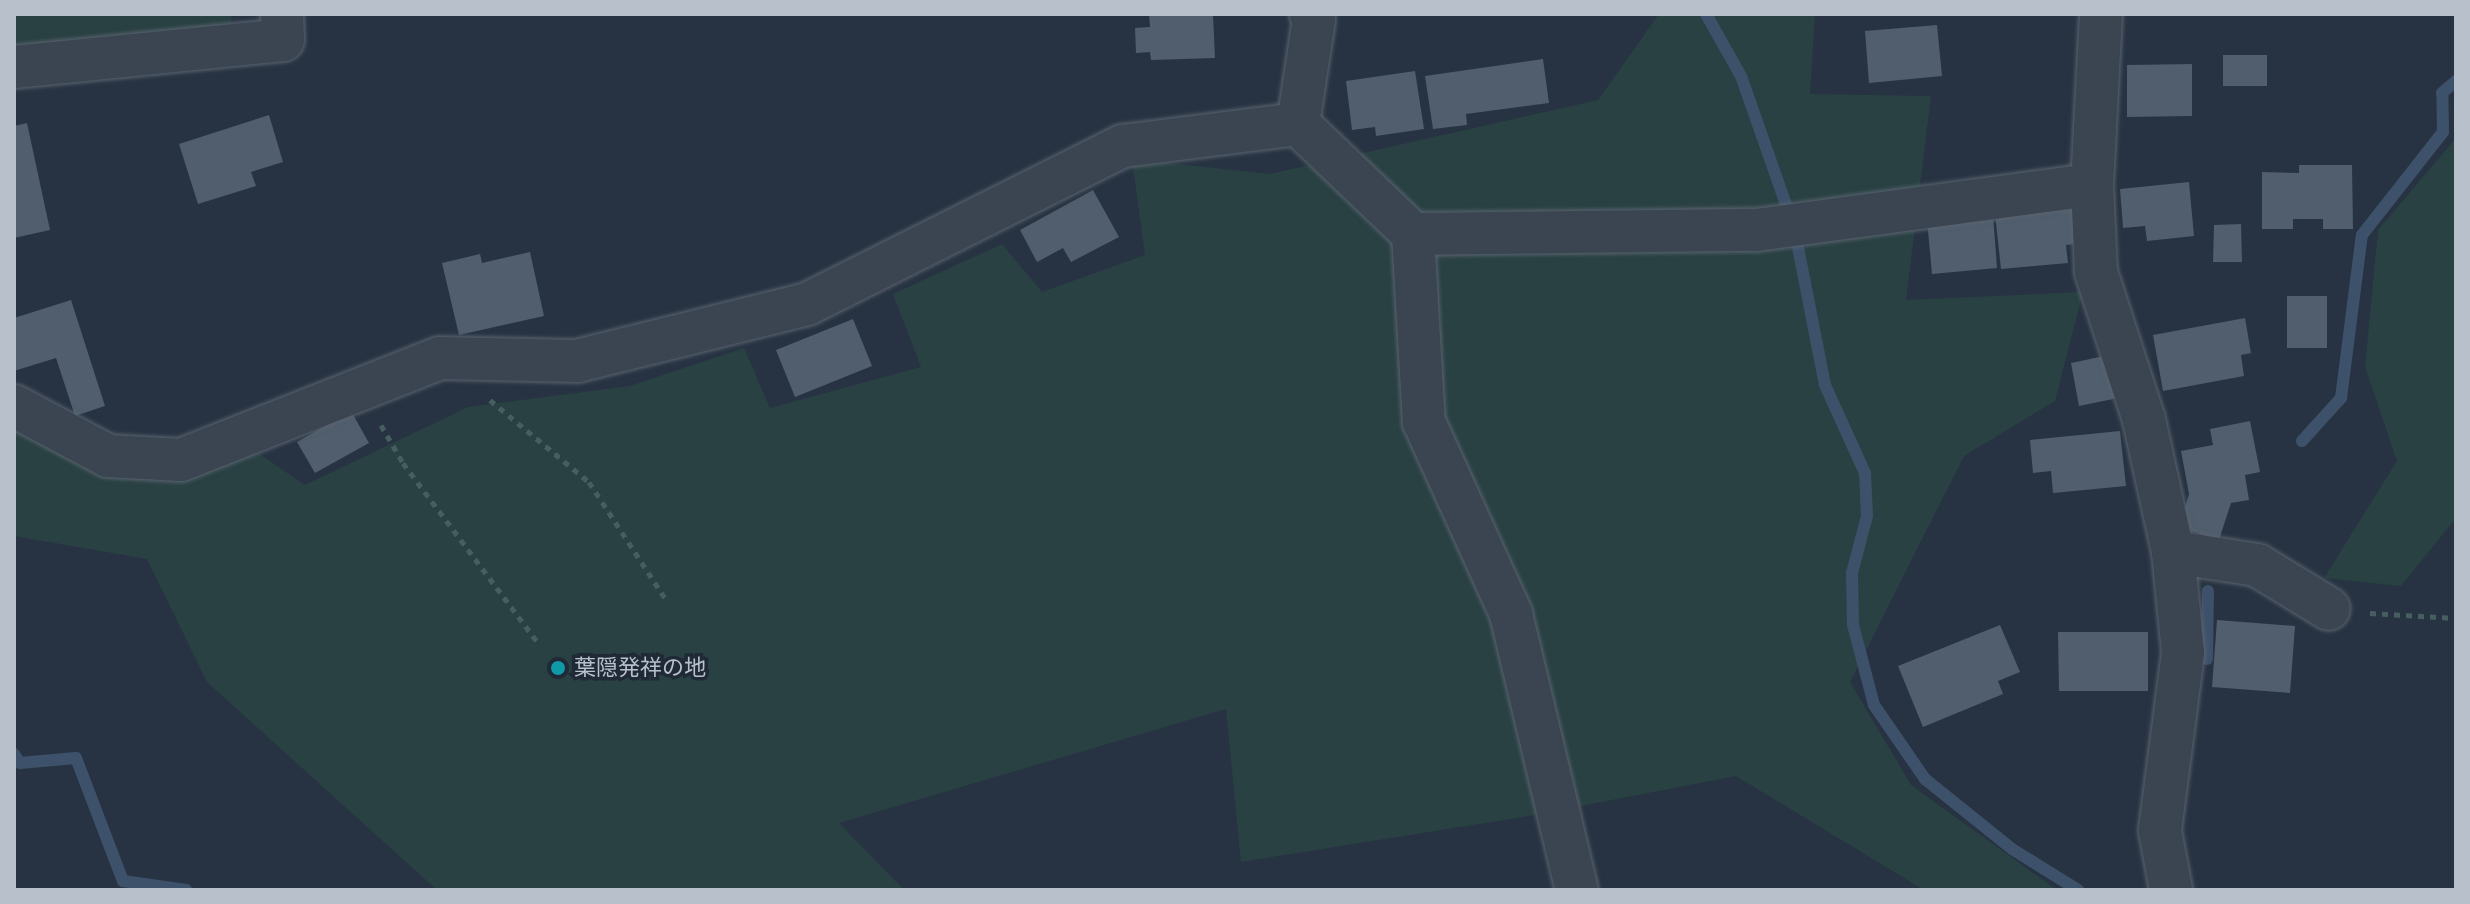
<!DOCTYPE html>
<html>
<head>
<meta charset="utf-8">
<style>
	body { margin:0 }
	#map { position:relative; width:2470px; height:904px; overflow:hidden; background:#273342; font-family:"Fira Sans Condensed","Noto Sans JP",sans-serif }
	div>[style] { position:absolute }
	.green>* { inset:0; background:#294143 }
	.stream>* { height:12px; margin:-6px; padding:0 6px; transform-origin:6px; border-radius:6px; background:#3d526a }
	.building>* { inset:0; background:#505e6d }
	.path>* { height:5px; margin-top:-2.5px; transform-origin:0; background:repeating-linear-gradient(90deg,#475e60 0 6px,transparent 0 12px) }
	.roads { filter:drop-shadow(0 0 2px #59636f) drop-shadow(0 0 2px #59636f) }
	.minor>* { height:42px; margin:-21px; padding:0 21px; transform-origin:21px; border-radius:21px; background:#3b4552 }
	.dots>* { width:22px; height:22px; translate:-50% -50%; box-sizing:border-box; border:4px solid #202a37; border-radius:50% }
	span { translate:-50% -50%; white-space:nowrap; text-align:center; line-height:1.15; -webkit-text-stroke:7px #202a37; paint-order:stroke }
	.poi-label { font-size:22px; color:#b8c0cc }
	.left { translate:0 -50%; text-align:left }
	.frame { position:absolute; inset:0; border:16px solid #b8c0cc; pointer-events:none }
</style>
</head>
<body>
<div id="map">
	<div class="green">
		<i style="clip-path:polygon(14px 14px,232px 14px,230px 28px,14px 48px)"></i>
		<i style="clip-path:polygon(1659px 14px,1815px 14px,1810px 94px,1931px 96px,1906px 300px,2083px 292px,2055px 401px,1964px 456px,1850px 682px,1911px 785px,2057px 890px,1924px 890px,1736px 776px,1529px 816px,1241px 862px,1226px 709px,839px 823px,904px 890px,437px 890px,207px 682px,147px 559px,14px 536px,14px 406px,108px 456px,236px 438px,305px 485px,468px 407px,630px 386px,744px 348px,770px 408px,921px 367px,893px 294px,1002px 244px,1042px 292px,1145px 255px,1132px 159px,1270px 174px,1598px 100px)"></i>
		<i style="clip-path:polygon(2456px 138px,2456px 518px,2401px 586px,2324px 578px,2397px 461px,2365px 367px,2378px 230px)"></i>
	</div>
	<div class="stream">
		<i style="left:1706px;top:14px;width:71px;rotate:60.6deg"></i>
		<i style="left:1741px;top:76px;width:160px;rotate:70.7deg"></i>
		<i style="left:1794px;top:227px;width:161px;rotate:78.9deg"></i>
		<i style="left:1825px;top:385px;width:97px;rotate:65.6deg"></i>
		<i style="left:1865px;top:473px;width:43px;rotate:87.3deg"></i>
		<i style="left:1867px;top:516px;width:59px;rotate:104.7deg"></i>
		<i style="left:1852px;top:573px;width:52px;rotate:88.9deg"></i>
		<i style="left:1853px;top:625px;width:83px;rotate:75.3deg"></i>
		<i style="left:1874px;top:705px;width:90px;rotate:55.4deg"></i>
		<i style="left:1925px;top:779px;width:112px;rotate:38.8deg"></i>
		<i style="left:2012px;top:849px;width:78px;rotate:31.8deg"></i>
		<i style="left:2302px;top:441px;width:58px;rotate:-47.8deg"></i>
		<i style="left:2341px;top:398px;width:164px;rotate:-82.7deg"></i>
		<i style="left:2362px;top:235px;width:131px;rotate:-51.8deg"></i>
		<i style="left:2443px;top:132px;width:39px;rotate:-91deg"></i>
		<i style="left:2442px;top:93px;width:18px;rotate:-41deg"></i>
		<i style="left:2207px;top:659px;width:68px;rotate:-89.2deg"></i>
		<i style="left:14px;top:754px;width:11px;rotate:56deg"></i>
		<i style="left:20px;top:763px;width:56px;rotate:-5.1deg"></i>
		<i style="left:76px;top:758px;width:132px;rotate:69.1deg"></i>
		<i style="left:123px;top:881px;width:64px;rotate:8.1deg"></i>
	</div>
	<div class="building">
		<i style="clip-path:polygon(1149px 14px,1213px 14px,1215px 58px,1151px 60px,1150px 52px,1136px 53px,1135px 28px,1150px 27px)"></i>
		<i style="clip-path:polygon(1937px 25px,1942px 76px,1869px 83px,1865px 31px)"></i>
		<i style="clip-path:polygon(2223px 55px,2267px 55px,2267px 86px,2223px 86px)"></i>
		<i style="clip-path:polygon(1543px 59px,1549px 103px,1466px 114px,1467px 125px,1433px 129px,1425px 76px)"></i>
		<i style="clip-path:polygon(2192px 64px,2192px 116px,2127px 117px,2127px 65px)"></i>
		<i style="clip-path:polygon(1415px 71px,1424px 129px,1376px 136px,1375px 127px,1352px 130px,1346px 81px)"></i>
		<i style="clip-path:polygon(269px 115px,283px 162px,251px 172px,256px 186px,198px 204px,179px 144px)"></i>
		<i style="clip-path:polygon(27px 123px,50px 230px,14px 238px,14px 126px)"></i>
		<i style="clip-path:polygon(2299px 165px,2352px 165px,2353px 229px,2323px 229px,2323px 219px,2293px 219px,2293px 229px,2262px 229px,2262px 172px,2299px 173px)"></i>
		<i style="clip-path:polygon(2189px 182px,2194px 236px,2147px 241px,2145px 226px,2123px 228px,2120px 189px)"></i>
		<i style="clip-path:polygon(1093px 190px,1119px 237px,1071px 262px,1063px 248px,1037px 262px,1020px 230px)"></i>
		<i style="clip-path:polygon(2073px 206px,2077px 244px,2066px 245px,2068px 263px,2001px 269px,1995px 214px)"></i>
		<i style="clip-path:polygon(1993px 214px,1997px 268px,1932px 274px,1927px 220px)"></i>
		<i style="clip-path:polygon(2241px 224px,2242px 262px,2213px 262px,2214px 225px)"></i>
		<i style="clip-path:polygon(530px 252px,544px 316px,459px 335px,442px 263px,480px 254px,482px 263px)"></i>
		<i style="clip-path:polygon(2287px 296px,2327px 296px,2327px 348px,2287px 348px)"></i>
		<i style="clip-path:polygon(71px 300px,105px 406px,75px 416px,56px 358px,14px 371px,14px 318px)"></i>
		<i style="clip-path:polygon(2245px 318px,2251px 353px,2241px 355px,2244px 376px,2163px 391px,2153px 335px)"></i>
		<i style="clip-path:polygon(853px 319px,872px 366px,795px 397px,776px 350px)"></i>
		<i style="clip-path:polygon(2109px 355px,2118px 398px,2079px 406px,2071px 363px)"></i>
		<i style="clip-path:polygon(351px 411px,369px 443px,315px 473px,297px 442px)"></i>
		<i style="clip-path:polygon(2250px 421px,2260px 472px,2245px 475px,2249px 500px,2231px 503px,2219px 540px,2179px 527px,2189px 494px,2181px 451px,2213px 445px,2210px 429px)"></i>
		<i style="clip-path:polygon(2120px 431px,2126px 486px,2053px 493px,2051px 471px,2033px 473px,2030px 440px)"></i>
		<i style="clip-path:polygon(2217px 620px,2295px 626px,2290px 693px,2212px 687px)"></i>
		<i style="clip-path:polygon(2000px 625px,2020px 672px,1998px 681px,2003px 694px,1923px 727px,1898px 666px)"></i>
		<i style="clip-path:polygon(2058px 632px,2148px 632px,2148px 691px,2059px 691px)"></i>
	</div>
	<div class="path">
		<i style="left:490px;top:400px;width:129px;rotate:39.6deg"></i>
		<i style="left:589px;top:482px;width:139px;rotate:56.8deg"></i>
		<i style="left:381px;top:425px;width:44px;rotate:59.9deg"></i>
		<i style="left:403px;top:463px;width:225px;rotate:53.1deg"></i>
		<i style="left:2370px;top:613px;width:86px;rotate:3.3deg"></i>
	</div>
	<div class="roads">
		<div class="minor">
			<i style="left:2101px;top:14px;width:171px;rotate:93deg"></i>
			<i style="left:2092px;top:185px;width:87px;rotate:87.4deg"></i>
			<i style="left:2096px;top:272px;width:156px;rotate:72deg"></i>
			<i style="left:2144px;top:420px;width:135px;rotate:77.6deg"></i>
			<i style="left:2173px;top:552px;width:101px;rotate:84.3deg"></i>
			<i style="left:2183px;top:653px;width:179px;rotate:97.4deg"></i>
			<i style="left:2160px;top:831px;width:60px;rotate:79.4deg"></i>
			<i style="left:14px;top:67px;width:270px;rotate:-5.7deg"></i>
			<i style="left:283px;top:40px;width:26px;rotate:-92deg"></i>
			<i style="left:1298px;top:124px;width:159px;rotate:43.7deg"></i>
			<i style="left:1413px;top:234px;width:188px;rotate:86.7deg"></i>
			<i style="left:1424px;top:422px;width:211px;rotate:65.6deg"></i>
			<i style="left:1511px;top:614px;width:284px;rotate:76.6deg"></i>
			<i style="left:1298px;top:124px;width:105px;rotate:-81.3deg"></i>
			<i style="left:1314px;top:20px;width:7px;rotate:-117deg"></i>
			<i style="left:1413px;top:234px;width:344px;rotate:-0.7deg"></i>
			<i style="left:1757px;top:230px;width:338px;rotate:-7.7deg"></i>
			<i style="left:14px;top:406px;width:106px;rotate:28deg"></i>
			<i style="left:108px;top:456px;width:73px;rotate:3.1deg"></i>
			<i style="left:181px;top:460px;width:278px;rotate:-21.5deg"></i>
			<i style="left:440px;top:358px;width:137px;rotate:1.3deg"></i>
			<i style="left:577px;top:361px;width:237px;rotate:-13.9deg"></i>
			<i style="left:807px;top:304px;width:353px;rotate:-26.6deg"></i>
			<i style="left:1123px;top:146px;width:176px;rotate:-7.2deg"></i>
			<i style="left:2173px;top:552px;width:85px;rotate:8.8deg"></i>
			<i style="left:2257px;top:565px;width:84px;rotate:31.4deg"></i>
		</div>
	</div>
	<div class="dots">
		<i style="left:558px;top:668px;background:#0f9aa8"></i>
	</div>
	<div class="poi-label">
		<span class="left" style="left:574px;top:668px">葉隠発祥の地</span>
	</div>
	<div class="frame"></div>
</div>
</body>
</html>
